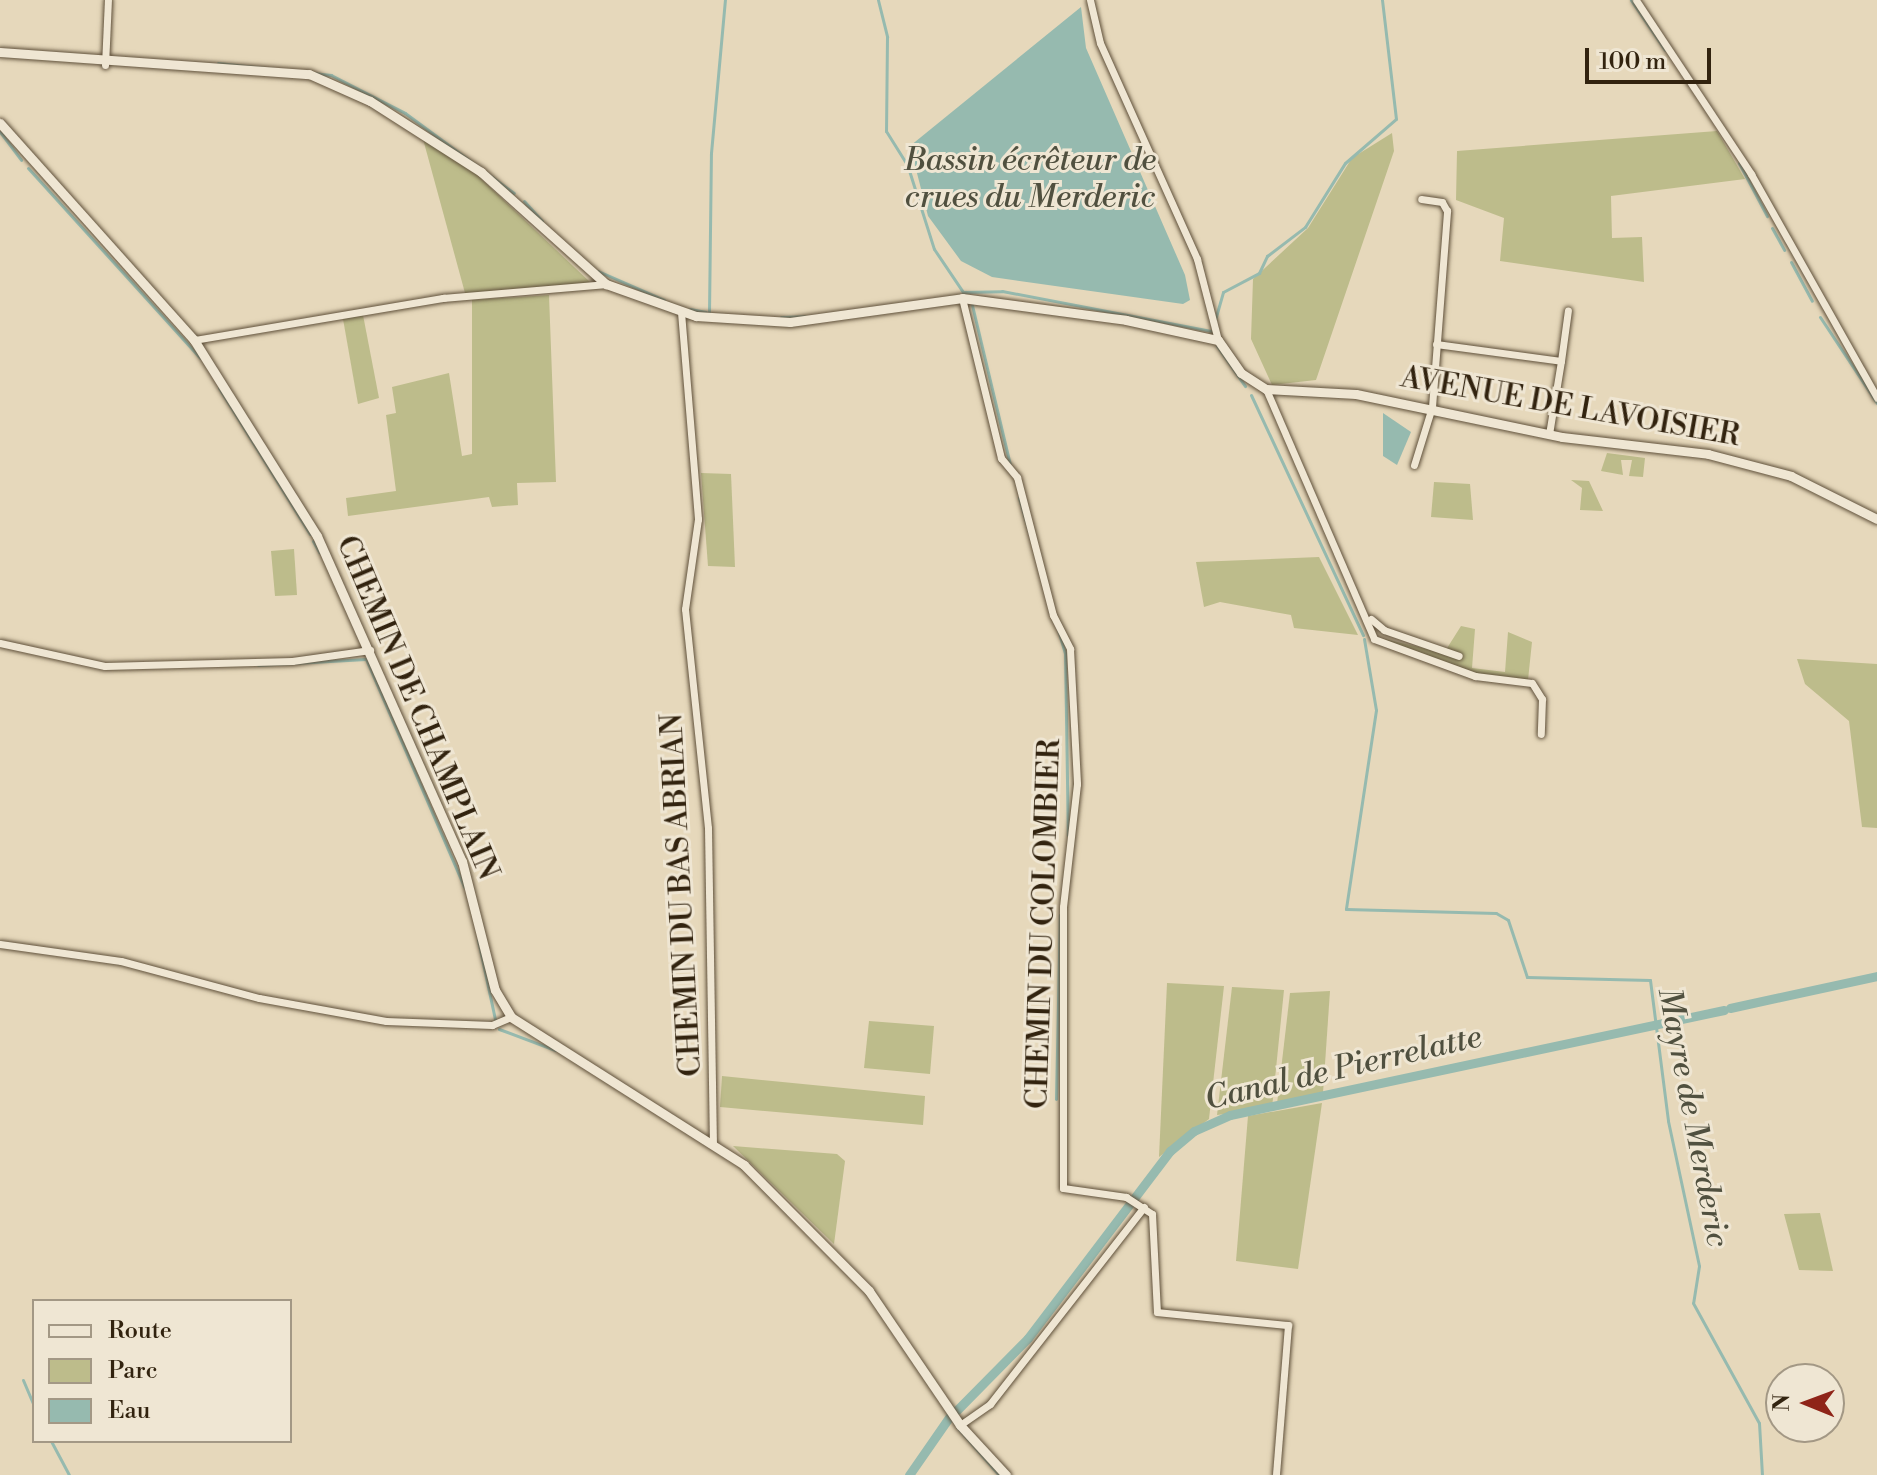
<!DOCTYPE html>
<html>
<head>
<meta charset="utf-8">
<style>
	body { margin:0 }
	#map { position:relative; width:1877px; height:1475px; overflow:hidden; background:#e6d8bb; font-family:"Libre Bodoni",serif }
	div>[style] { position:absolute }
	.green>* { inset:0; background:#bdbc8b }
	.water>* { inset:0; background:#96baaf }
	.stream>* { height:3px; margin:-1.5px; padding:0 1.5px; transform-origin:1.5px; border-radius:1.5px; background:#96baaf }
	.canal>* { height:9px; margin:-4.5px; padding:0 4.5px; transform-origin:4.5px; border-radius:4.5px; background:#96baaf }
	.roads { filter:drop-shadow(0 0 2px #5f503a) drop-shadow(0 0 2px #5f503a) }
	.minor>* { height:7px; margin:-3.5px; padding:0 3.5px; transform-origin:3.5px; border-radius:3.5px; background:#efe6d3 }
	.tertiary>* { height:9px; margin:-4.5px; padding:0 4.5px; transform-origin:4.5px; border-radius:4.5px; background:#efe6d3 }
	span { translate:-50% -50%; white-space:nowrap; text-align:center; line-height:1.15; -webkit-text-stroke:6px #efe6d3; paint-order:stroke }
	.street-label { font-size:30px; color:#32230f }
	.water-label { font-size:32px; color:#50503f; font-style:italic }
	.legend { position:absolute; left:32px; top:1299px; width:260px; height:144px; box-sizing:border-box; background:#efe6d3; border:2px solid #a39885; margin:0; padding:10px 14px; list-style:none; font-size:24px; color:#32230f }
	.legend li { display:flex; align-items:center; gap:16px; height:40px }
	.legend b { width:40px; border:2px solid #a39885 }
	.north { position:absolute; left:1765px; top:1363px; width:80px; height:80px; box-sizing:border-box; background:#efe6d3; border:2px solid #a39885; border-radius:50%; rotate:271deg; font-size:22px; font-weight:700; line-height:32px; text-align:center; color:#32230f }
	.north::after { content:''; display:block; margin:auto; width:28px; height:36px; background:#8f2418; clip-path:polygon(50% 0,100% 100%,50% 72%,0 100%) }
	.scale { position:absolute; left:1585px; top:48px; width:126px; height:36px; box-sizing:border-box; border:4px solid #32230f; border-top:0; padding-left:10px; font-size:24px; line-height:28px; white-space:nowrap; color:#32230f; -webkit-text-stroke:6px #efe6d3; paint-order:stroke }
</style>
</head>
<body>
<div id="map">
	<div class="green">
		<i style="clip-path:polygon(1717px 131px,1745px 179px,1611px 196px,1612px 238px,1642px 237px,1644px 282px,1500px 261px,1504px 218px,1456px 200px,1457px 151px)"></i>
		<i style="clip-path:polygon(1392px 133px,1394px 151px,1316px 380px,1272px 385px,1251px 339px,1253px 279px,1308px 228px,1352px 158px)"></i>
		<i style="clip-path:polygon(423px 139px,475px 173px,591px 283px,465px 293px)"></i>
		<i style="clip-path:polygon(549px 295px,556px 482px,517px 483px,518px 505px,492px 507px,489px 497px,348px 516px,346px 498px,396px 491px,386px 415px,396px 413px,392px 387px,449px 373px,462px 456px,472px 454px,472px 300px)"></i>
		<i style="clip-path:polygon(363px 315px,379px 398px,358px 404px,343px 319px)"></i>
		<i style="clip-path:polygon(1607px 453px,1645px 458px,1643px 477px,1629px 476px,1632px 460px,1621px 460px,1623px 475px,1601px 471px)"></i>
		<i style="clip-path:polygon(701px 473px,731px 474px,735px 567px,708px 566px)"></i>
		<i style="clip-path:polygon(1571px 480px,1589px 481px,1603px 511px,1580px 510px,1582px 488px)"></i>
		<i style="clip-path:polygon(1434px 482px,1470px 484px,1473px 520px,1431px 517px)"></i>
		<i style="clip-path:polygon(294px 549px,297px 595px,275px 596px,271px 551px)"></i>
		<i style="clip-path:polygon(1319px 557px,1358px 635px,1294px 628px,1291px 615px,1220px 602px,1204px 607px,1196px 562px)"></i>
		<i style="clip-path:polygon(1461px 626px,1475px 629px,1472px 668px,1505px 672px,1508px 632px,1532px 642px,1528px 680px,1493px 679px,1376px 637px,1444px 653px)"></i>
		<i style="clip-path:polygon(1797px 659px,1877px 664px,1877px 828px,1862px 827px,1849px 721px,1805px 684px)"></i>
		<i style="clip-path:polygon(1167px 983px,1224px 986px,1209px 1119px,1159px 1157px)"></i>
		<i style="clip-path:polygon(1232px 987px,1284px 990px,1272px 1108px,1217px 1115px)"></i>
		<i style="clip-path:polygon(1330px 991px,1323px 1093px,1277px 1104px,1290px 993px)"></i>
		<i style="clip-path:polygon(869px 1021px,934px 1026px,930px 1074px,864px 1068px)"></i>
		<i style="clip-path:polygon(722px 1076px,925px 1096px,923px 1125px,720px 1107px)"></i>
		<i style="clip-path:polygon(1322px 1103px,1298px 1269px,1236px 1261px,1248px 1116px)"></i>
		<i style="clip-path:polygon(733px 1146px,837px 1154px,845px 1161px,834px 1244px)"></i>
		<i style="clip-path:polygon(1820px 1213px,1833px 1271px,1799px 1270px,1784px 1214px)"></i>
	</div>
	<div class="water">
		<i style="clip-path:polygon(1081px 7px,1086px 48px,1185px 275px,1190px 300px,1183px 304px,992px 277px,961px 261px,928px 216px,910px 146px)"></i>
		<i style="clip-path:polygon(1383px 413px,1411px 432px,1397px 465px,1383px 456px)"></i>
	</div>
	<div class="stream">
		<i style="left:878px;top:0;width:38px;rotate:76deg"></i>
		<i style="left:887px;top:37px;width:94px;rotate:90.6deg"></i>
		<i style="left:886px;top:131px;width:39px;rotate:58deg"></i>
		<i style="left:907px;top:164px;width:89px;rotate:72.4deg"></i>
		<i style="left:934px;top:249px;width:52px;rotate:56deg"></i>
		<i style="left:963px;top:292px;width:39px;rotate:-1deg"></i>
		<i style="left:1002px;top:291px;width:214px;rotate:10.8deg"></i>
		<i style="left:1631px;top:0;width:60px;rotate:55.8deg"></i>
		<i style="left:218px;top:63px;width:114px;rotate:6.1deg"></i>
		<i style="left:331px;top:75px;width:83px;rotate:27.2deg"></i>
		<i style="left:405px;top:113px;width:135px;rotate:36.3deg"></i>
		<i style="left:0;top:132px;width:35px;rotate:53deg"></i>
		<i style="left:1739px;top:163px;width:60px;rotate:62.2deg"></i>
		<i style="left:28px;top:168px;width:256px;rotate:47.8deg"></i>
		<i style="left:524px;top:201px;width:27px;rotate:48deg"></i>
		<i style="left:1772px;top:228px;width:25px;rotate:61deg"></i>
		<i style="left:1791px;top:262px;width:44px;rotate:61.7deg"></i>
		<i style="left:598px;top:271px;width:72px;rotate:23.7deg"></i>
		<i style="left:972px;top:305px;width:163px;rotate:76.6deg"></i>
		<i style="left:690px;top:309px;width:16px;rotate:11deg"></i>
		<i style="left:709px;top:313px;width:160px;rotate:-89.3deg"></i>
		<i style="left:711px;top:153px;width:154px;rotate:-84.8deg"></i>
		<i style="left:781px;top:317px;width:24px;rotate:-2deg"></i>
		<i style="left:1820px;top:317px;width:103px;rotate:56.5deg"></i>
		<i style="left:1215px;top:320px;width:29px;rotate:-74deg"></i>
		<i style="left:1223px;top:292px;width:41px;rotate:-27.8deg"></i>
		<i style="left:1259px;top:273px;width:19px;rotate:-65deg"></i>
		<i style="left:1267px;top:256px;width:48px;rotate:-37.3deg"></i>
		<i style="left:1305px;top:227px;width:75px;rotate:-58deg"></i>
		<i style="left:1345px;top:163px;width:67px;rotate:-40.8deg"></i>
		<i style="left:1396px;top:119px;width:120px;rotate:-96.7deg"></i>
		<i style="left:1217px;top:346px;width:49px;rotate:55deg"></i>
		<i style="left:219px;top:388px;width:172px;rotate:58.1deg"></i>
		<i style="left:1251px;top:395px;width:265px;rotate:65deg"></i>
		<i style="left:1019px;top:498px;width:162px;rotate:73.5deg"></i>
		<i style="left:1065px;top:653px;width:182px;rotate:89.1deg"></i>
		<i style="left:313px;top:541px;width:13px;rotate:61deg"></i>
		<i style="left:1364px;top:639px;width:72px;rotate:80.4deg"></i>
		<i style="left:1376px;top:710px;width:201px;rotate:98.6deg"></i>
		<i style="left:1346px;top:909px;width:150px;rotate:1.5deg"></i>
		<i style="left:1496px;top:913px;width:14px;rotate:30deg"></i>
		<i style="left:1508px;top:920px;width:60px;rotate:71.6deg"></i>
		<i style="left:1527px;top:977px;width:123px;rotate:1.4deg"></i>
		<i style="left:1650px;top:980px;width:142px;rotate:82.7deg"></i>
		<i style="left:1668px;top:1121px;width:148px;rotate:77.9deg"></i>
		<i style="left:1699px;top:1266px;width:37px;rotate:99deg"></i>
		<i style="left:1693px;top:1303px;width:137px;rotate:61.2deg"></i>
		<i style="left:1759px;top:1423px;width:52px;rotate:86.7deg"></i>
		<i style="left:258px;top:665px;width:108px;rotate:-3.2deg"></i>
		<i style="left:366px;top:659px;width:248px;rotate:66.7deg"></i>
		<i style="left:478px;top:940px;width:81px;rotate:77.9deg"></i>
		<i style="left:499px;top:1029px;width:60px;rotate:20.6deg"></i>
		<i style="left:1056px;top:1099px;width:184px;rotate:-88.8deg"></i>
		<i style="left:23px;top:1380px;width:28px;rotate:67deg"></i>
		<i style="left:957px;top:1427px;width:64px;rotate:48.8deg"></i>
		<i style="left:51px;top:1441px;width:38px;rotate:62deg"></i>
	</div>
	<div class="canal">
		<i style="left:1730px;top:1008px;width:150px;rotate:-12.3deg"></i>
		<i style="left:957px;top:1410px;width:101px;rotate:-45.4deg"></i>
		<i style="left:1028px;top:1338px;width:235px;rotate:-52.8deg"></i>
		<i style="left:1170px;top:1151px;width:31px;rotate:-40deg"></i>
		<i style="left:1194px;top:1131px;width:39px;rotate:-24deg"></i>
		<i style="left:1230px;top:1115px;width:505px;rotate:-12deg"></i>
		<i style="left:909px;top:1475px;width:72px;rotate:-55.2deg"></i>
	</div>
	<div class="roads">
		<div class="minor">
			<i style="left:1090px;top:0;width:44px;rotate:76.9deg"></i>
			<i style="left:1100px;top:43px;width:237px;rotate:65.8deg"></i>
			<i style="left:1197px;top:259px;width:84px;rotate:75.5deg"></i>
			<i style="left:1636px;top:0;width:209px;rotate:56.5deg"></i>
			<i style="left:1751px;top:174px;width:257px;rotate:60.6deg"></i>
			<i style="left:105px;top:65px;width:65px;rotate:-87.4deg"></i>
			<i style="left:962px;top:298px;width:165px;rotate:76.3deg"></i>
			<i style="left:1001px;top:458px;width:25px;rotate:50deg"></i>
			<i style="left:1017px;top:477px;width:143px;rotate:75.4deg"></i>
			<i style="left:1053px;top:615px;width:38px;rotate:63deg"></i>
			<i style="left:1070px;top:649px;width:135px;rotate:87deg"></i>
			<i style="left:1077px;top:784px;width:124px;rotate:96.5deg"></i>
			<i style="left:1063px;top:907px;width:281px;rotate:90deg"></i>
			<i style="left:1063px;top:1188px;width:64px;rotate:8.1deg"></i>
			<i style="left:1126px;top:1197px;width:31px;rotate:33deg"></i>
			<i style="left:1152px;top:1214px;width:98px;rotate:87.1deg"></i>
			<i style="left:1157px;top:1312px;width:132px;rotate:5.7deg"></i>
			<i style="left:1288px;top:1325px;width:150px;rotate:94.6deg"></i>
			<i style="left:681px;top:312px;width:208px;rotate:85.3deg"></i>
			<i style="left:698px;top:519px;width:91px;rotate:98.2deg"></i>
			<i style="left:685px;top:609px;width:220px;rotate:84deg"></i>
			<i style="left:708px;top:828px;width:315px;rotate:89.1deg"></i>
			<i style="left:194px;top:340px;width:253px;rotate:-9.6deg"></i>
			<i style="left:443px;top:298px;width:164px;rotate:-4.9deg"></i>
			<i style="left:1436px;top:344px;width:126px;rotate:7.7deg"></i>
			<i style="left:1561px;top:361px;width:74px;rotate:99.3deg"></i>
			<i style="left:1561px;top:361px;width:51px;rotate:-82.2deg"></i>
			<i style="left:1266px;top:389px;width:272px;rotate:66.6deg"></i>
			<i style="left:1374px;top:639px;width:108px;rotate:20.1deg"></i>
			<i style="left:1475px;top:676px;width:57px;rotate:7deg"></i>
			<i style="left:1532px;top:683px;width:19px;rotate:58deg"></i>
			<i style="left:1542px;top:699px;width:35px;rotate:92deg"></i>
			<i style="left:1414px;top:465px;width:61px;rotate:-72.8deg"></i>
			<i style="left:1432px;top:407px;width:197px;rotate:-85.6deg"></i>
			<i style="left:1447px;top:211px;width:10px;rotate:-119deg"></i>
			<i style="left:1442px;top:202px;width:21px;rotate:-172deg"></i>
			<i style="left:1371px;top:619px;width:17px;rotate:40deg"></i>
			<i style="left:1384px;top:630px;width:79px;rotate:19.1deg"></i>
			<i style="left:0;top:643px;width:107px;rotate:12.4deg"></i>
			<i style="left:105px;top:666px;width:187px;rotate:-1.5deg"></i>
			<i style="left:292px;top:661px;width:79px;rotate:-8deg"></i>
			<i style="left:0;top:944px;width:122px;rotate:8deg"></i>
			<i style="left:121px;top:961px;width:143px;rotate:15deg"></i>
			<i style="left:259px;top:998px;width:129px;rotate:10.3deg"></i>
			<i style="left:386px;top:1021px;width:106px;rotate:2.2deg"></i>
			<i style="left:492px;top:1025px;width:21px;rotate:-23deg"></i>
			<i style="left:960px;top:1425px;width:37px;rotate:-35deg"></i>
			<i style="left:990px;top:1404px;width:250px;rotate:-52deg"></i>
		</div>
		<div class="tertiary">
			<i style="left:0;top:52px;width:310px;rotate:4.1deg"></i>
			<i style="left:309px;top:74px;width:67px;rotate:23.9deg"></i>
			<i style="left:370px;top:101px;width:132px;rotate:32.6deg"></i>
			<i style="left:481px;top:172px;width:168px;rotate:41.9deg"></i>
			<i style="left:606px;top:284px;width:96px;rotate:19.6deg"></i>
			<i style="left:696px;top:316px;width:94px;rotate:3.7deg"></i>
			<i style="left:790px;top:322px;width:174px;rotate:-7.9deg"></i>
			<i style="left:962px;top:298px;width:165px;rotate:7.6deg"></i>
			<i style="left:1126px;top:320px;width:94px;rotate:12.3deg"></i>
			<i style="left:1218px;top:340px;width:40px;rotate:55.1deg"></i>
			<i style="left:1241px;top:373px;width:30px;rotate:33deg"></i>
			<i style="left:1266px;top:389px;width:90px;rotate:3.2deg"></i>
			<i style="left:1356px;top:394px;width:210px;rotate:11.8deg"></i>
			<i style="left:1562px;top:437px;width:147px;rotate:6.6deg"></i>
			<i style="left:1708px;top:454px;width:86px;rotate:14.8deg"></i>
			<i style="left:1791px;top:476px;width:96px;rotate:26.6deg"></i>
			<i style="left:0;top:123px;width:291px;rotate:48.2deg"></i>
			<i style="left:194px;top:340px;width:231px;rotate:57.9deg"></i>
			<i style="left:317px;top:536px;width:356px;rotate:66deg"></i>
			<i style="left:462px;top:861px;width:133px;rotate:75.7deg"></i>
			<i style="left:495px;top:990px;width:31px;rotate:59deg"></i>
			<i style="left:511px;top:1017px;width:276px;rotate:32.4deg"></i>
			<i style="left:744px;top:1165px;width:177px;rotate:45.2deg"></i>
			<i style="left:869px;top:1291px;width:162px;rotate:55.8deg"></i>
			<i style="left:960px;top:1425px;width:68px;rotate:47.4deg"></i>
		</div>
	</div>
	<div class="street-label">
		<span style="left:1570px;top:407px;rotate:10deg">AVENUE DE LAVOISIER</span>
		<span style="left:417px;top:708px;rotate:67deg">CHEMIN DE CHAMPLAIN</span>
		<span style="left:682px;top:895px;rotate:-93deg">CHEMIN DU BAS ABRIAN</span>
		<span style="left:1044px;top:924px;rotate:-88deg">CHEMIN DU COLOMBIER</span>
	</div>
	<div class="water-label">
		<span style="left:1030px;top:179px">Bassin écrêteur de<br>crues du Merderic</span>
		<span style="left:1343px;top:1068px;rotate:-13deg">Canal de Pierrelatte</span>
		<span style="left:1693px;top:1117px;rotate:79deg">Mayre de Merderic</span>
	</div>
	<ul class="legend">
	<li><b style="height:10px;background:#efe6d3"></b>Route</li>
	<li><b style="height:22px;background:#bdbc8b"></b>Parc</li>
	<li><b style="height:22px;background:#96baaf"></b>Eau</li>
	</ul>
	<div class="north">N</div>
	<div class="scale">100 m</div>
</div>
</body>
</html>
